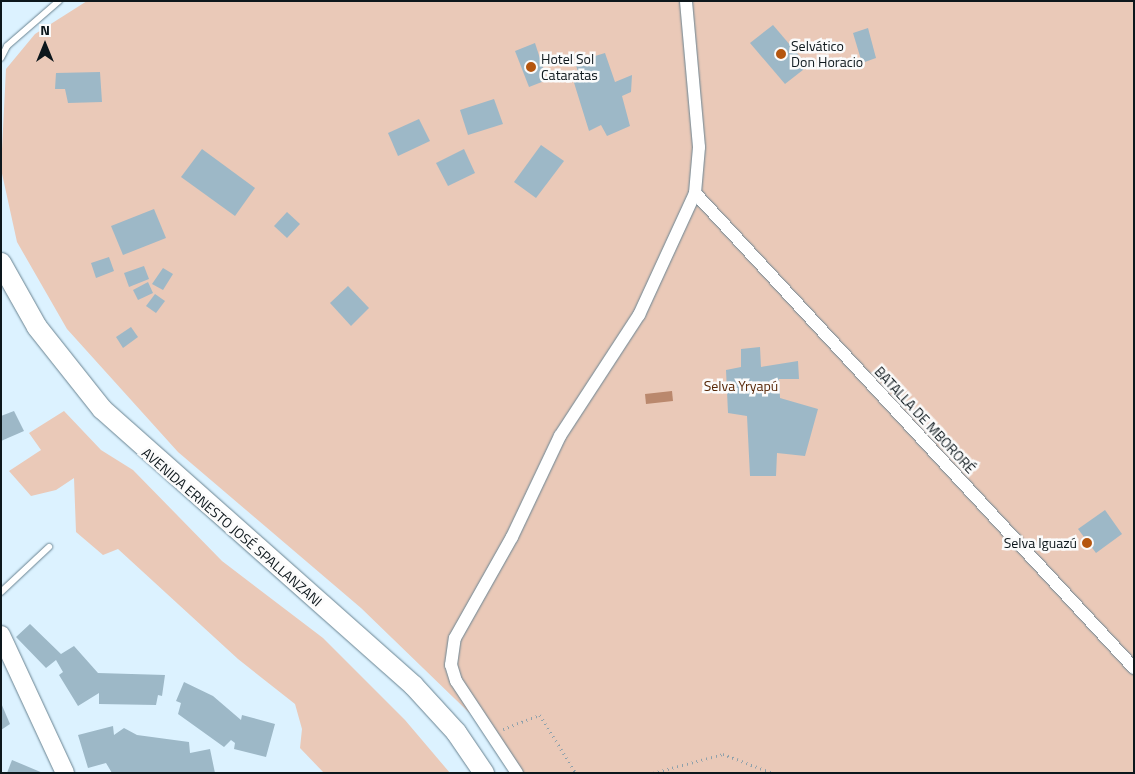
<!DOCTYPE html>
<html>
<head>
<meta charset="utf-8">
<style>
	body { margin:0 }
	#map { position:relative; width:1135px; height:774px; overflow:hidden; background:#dcf2ff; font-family:"Titillium Web",sans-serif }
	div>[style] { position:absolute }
	.green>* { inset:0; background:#eac9b8 }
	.water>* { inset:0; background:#ba886d }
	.building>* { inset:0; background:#9db8c7 }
	.path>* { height:2.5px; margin-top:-1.25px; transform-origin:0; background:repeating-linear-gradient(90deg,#8fa1ab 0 1px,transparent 0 5px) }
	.roads { filter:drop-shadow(0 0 1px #698391) drop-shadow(0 0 1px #698391) }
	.service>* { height:6px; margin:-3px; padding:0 3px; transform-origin:3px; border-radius:3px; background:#fff }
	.minor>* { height:12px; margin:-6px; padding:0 6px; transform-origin:6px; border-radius:6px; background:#fff }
	.secondary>* { height:18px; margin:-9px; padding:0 9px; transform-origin:9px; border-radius:9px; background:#fff }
	.trunk>* { height:20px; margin:-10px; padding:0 10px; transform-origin:10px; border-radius:10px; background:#fff }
	.dots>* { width:14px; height:14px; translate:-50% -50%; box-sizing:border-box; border:2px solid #fbfbfb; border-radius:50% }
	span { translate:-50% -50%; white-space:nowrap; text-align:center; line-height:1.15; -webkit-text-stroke:5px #fbfbfb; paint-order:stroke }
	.poi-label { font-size:14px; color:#0d171c }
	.left { translate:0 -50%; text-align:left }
	.right { translate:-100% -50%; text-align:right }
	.park-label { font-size:14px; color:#572707 }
	.street-label { font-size:14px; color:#0d171c }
	.frame { position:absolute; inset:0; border:2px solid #0d171c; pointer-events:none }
	.north { position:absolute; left:20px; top:20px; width:50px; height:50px; -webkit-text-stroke:4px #fbfbfb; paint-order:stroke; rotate:0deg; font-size:14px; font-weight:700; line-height:20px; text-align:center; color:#0d171c }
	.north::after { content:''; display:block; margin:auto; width:18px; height:22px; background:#0d171c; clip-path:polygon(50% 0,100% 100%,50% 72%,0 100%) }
</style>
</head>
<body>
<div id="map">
	<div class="green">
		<i style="clip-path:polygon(87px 1px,1134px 1px,1134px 773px,513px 773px,485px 728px,361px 608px,178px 452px,67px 329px,17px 242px,1px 169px,6px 69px,35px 34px)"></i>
		<i style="clip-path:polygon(64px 411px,101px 450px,133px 470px,222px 561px,323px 638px,405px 720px,450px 773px,324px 773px,300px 748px,302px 729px,295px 704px,238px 659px,118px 549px,103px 555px,76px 532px,74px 478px,56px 490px,31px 496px,9px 471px,41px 450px,29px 433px)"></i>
	</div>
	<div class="water">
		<i style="clip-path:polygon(672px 391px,673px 401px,646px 404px,645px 394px)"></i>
	</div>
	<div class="building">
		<i style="clip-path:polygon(773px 25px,808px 66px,785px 84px,750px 43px)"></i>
		<i style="clip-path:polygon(868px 28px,876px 58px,862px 63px,853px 33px)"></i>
		<i style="clip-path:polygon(535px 43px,547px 80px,529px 87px,515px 51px)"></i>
		<i style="clip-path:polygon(605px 53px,615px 82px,632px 75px,631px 92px,622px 96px,630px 126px,607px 136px,601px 125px,589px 131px,571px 73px,578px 72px,575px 62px)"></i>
		<i style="clip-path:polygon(100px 72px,102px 102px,68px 103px,65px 89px,55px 89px,56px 73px)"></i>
		<i style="clip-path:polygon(494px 99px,503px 124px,468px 135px,460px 110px)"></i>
		<i style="clip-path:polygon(419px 119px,430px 141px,398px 156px,388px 133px)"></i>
		<i style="clip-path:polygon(541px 145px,564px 161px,536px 198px,514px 182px)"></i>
		<i style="clip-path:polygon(202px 149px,255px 188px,235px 216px,181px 177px)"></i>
		<i style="clip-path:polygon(464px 149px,475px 173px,448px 186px,436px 163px)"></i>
		<i style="clip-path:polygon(154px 209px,166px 238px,123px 255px,111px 226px)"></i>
		<i style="clip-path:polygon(287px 212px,300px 224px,287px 238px,274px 226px)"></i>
		<i style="clip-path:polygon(109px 257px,114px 271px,96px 278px,91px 263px)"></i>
		<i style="clip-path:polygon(144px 266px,149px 279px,129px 287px,124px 273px)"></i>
		<i style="clip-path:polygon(163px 268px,173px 274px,163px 290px,152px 284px)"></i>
		<i style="clip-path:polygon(148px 282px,153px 293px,138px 300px,133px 290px)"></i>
		<i style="clip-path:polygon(348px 286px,369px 308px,351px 326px,330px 303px)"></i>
		<i style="clip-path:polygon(155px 294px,165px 301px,156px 313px,146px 306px)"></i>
		<i style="clip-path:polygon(131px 327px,138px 337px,123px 348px,116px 337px)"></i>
		<i style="clip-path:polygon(760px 347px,761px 367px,798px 361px,799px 379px,779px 379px,780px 398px,818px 409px,805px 456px,777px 453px,776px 476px,750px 476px,747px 416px,728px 413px,726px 370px,741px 367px,741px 349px)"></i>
		<i style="clip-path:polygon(14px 411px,24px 431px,1px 441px,1px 416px)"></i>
		<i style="clip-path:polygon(1105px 510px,1122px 534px,1096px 553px,1078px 529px)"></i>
		<i style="clip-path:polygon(30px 624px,61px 654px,74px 646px,98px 673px,165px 675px,162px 696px,158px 695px,156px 705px,99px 704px,99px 693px,78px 706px,59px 675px,63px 672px,56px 660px,46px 668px,16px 637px)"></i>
		<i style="clip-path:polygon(184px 682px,213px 696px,241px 720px,242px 715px,275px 724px,266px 757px,234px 749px,235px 743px,231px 740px,224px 747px,178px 714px,181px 703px,176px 701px)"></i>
		<i style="clip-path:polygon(1px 703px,10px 724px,1px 730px)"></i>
		<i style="clip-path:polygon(113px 726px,114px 735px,124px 728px,137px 735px,189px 742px,190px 753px,210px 749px,215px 773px,112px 773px,106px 763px,88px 768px,78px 735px)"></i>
		<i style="clip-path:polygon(12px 760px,43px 773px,7px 773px)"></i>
	</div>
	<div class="path">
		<i style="left:503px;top:729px;width:40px;rotate:-21deg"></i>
		<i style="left:540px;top:715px;width:68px;rotate:58.2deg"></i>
		<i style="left:653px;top:773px;width:73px;rotate:-15.2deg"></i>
		<i style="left:723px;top:754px;width:53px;rotate:20.8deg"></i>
	</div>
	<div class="roads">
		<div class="service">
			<i style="left:1px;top:58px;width:13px;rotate:-63deg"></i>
			<i style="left:7px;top:46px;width:69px;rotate:-40.9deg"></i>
			<i style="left:1px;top:592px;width:66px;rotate:-43.2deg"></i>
		</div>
		<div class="minor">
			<i style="left:695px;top:193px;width:647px;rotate:47.26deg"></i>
			<i style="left:517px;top:773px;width:110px;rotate:-123.5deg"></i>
			<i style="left:456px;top:681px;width:17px;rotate:-107deg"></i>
			<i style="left:451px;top:665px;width:27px;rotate:-82deg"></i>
			<i style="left:455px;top:638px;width:116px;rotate:-60.6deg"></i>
			<i style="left:512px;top:537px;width:112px;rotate:-64.6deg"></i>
			<i style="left:560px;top:436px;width:145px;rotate:-56.9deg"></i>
			<i style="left:639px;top:315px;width:134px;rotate:-65.3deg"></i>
			<i style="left:695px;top:193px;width:46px;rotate:-85deg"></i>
			<i style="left:699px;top:147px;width:147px;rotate:-95.1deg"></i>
		</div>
		<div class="secondary">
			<i style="left:1px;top:635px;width:152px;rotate:65.1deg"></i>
		</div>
		<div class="trunk">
			<i style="left:1px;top:263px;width:73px;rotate:60.6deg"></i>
			<i style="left:37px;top:327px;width:105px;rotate:51.6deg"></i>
			<i style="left:102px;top:409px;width:416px;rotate:41.6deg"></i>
			<i style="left:413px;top:685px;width:64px;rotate:47.5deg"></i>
			<i style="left:456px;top:732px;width:50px;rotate:55.7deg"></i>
		</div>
	</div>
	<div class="dots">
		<i style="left:781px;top:54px;background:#b5560f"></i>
		<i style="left:531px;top:67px;background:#b5560f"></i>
		<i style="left:1087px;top:543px;background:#b5560f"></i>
	</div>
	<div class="poi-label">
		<span class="left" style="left:791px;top:54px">Selvático<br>Don Horacio</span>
		<span class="left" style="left:541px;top:67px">Hotel Sol<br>Cataratas</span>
		<span class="right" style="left:1077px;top:543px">Selva Iguazú</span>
	</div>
	<div class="park-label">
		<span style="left:741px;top:386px">Selva Yryapú</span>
	</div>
	<div class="street-label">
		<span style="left:925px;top:420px;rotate:47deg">BATALLA DE MBORORÉ</span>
		<span style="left:232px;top:527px;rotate:41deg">AVENIDA ERNESTO JOSÉ SPALLANZANI</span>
	</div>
	<div class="frame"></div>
	<div class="north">N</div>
</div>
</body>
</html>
